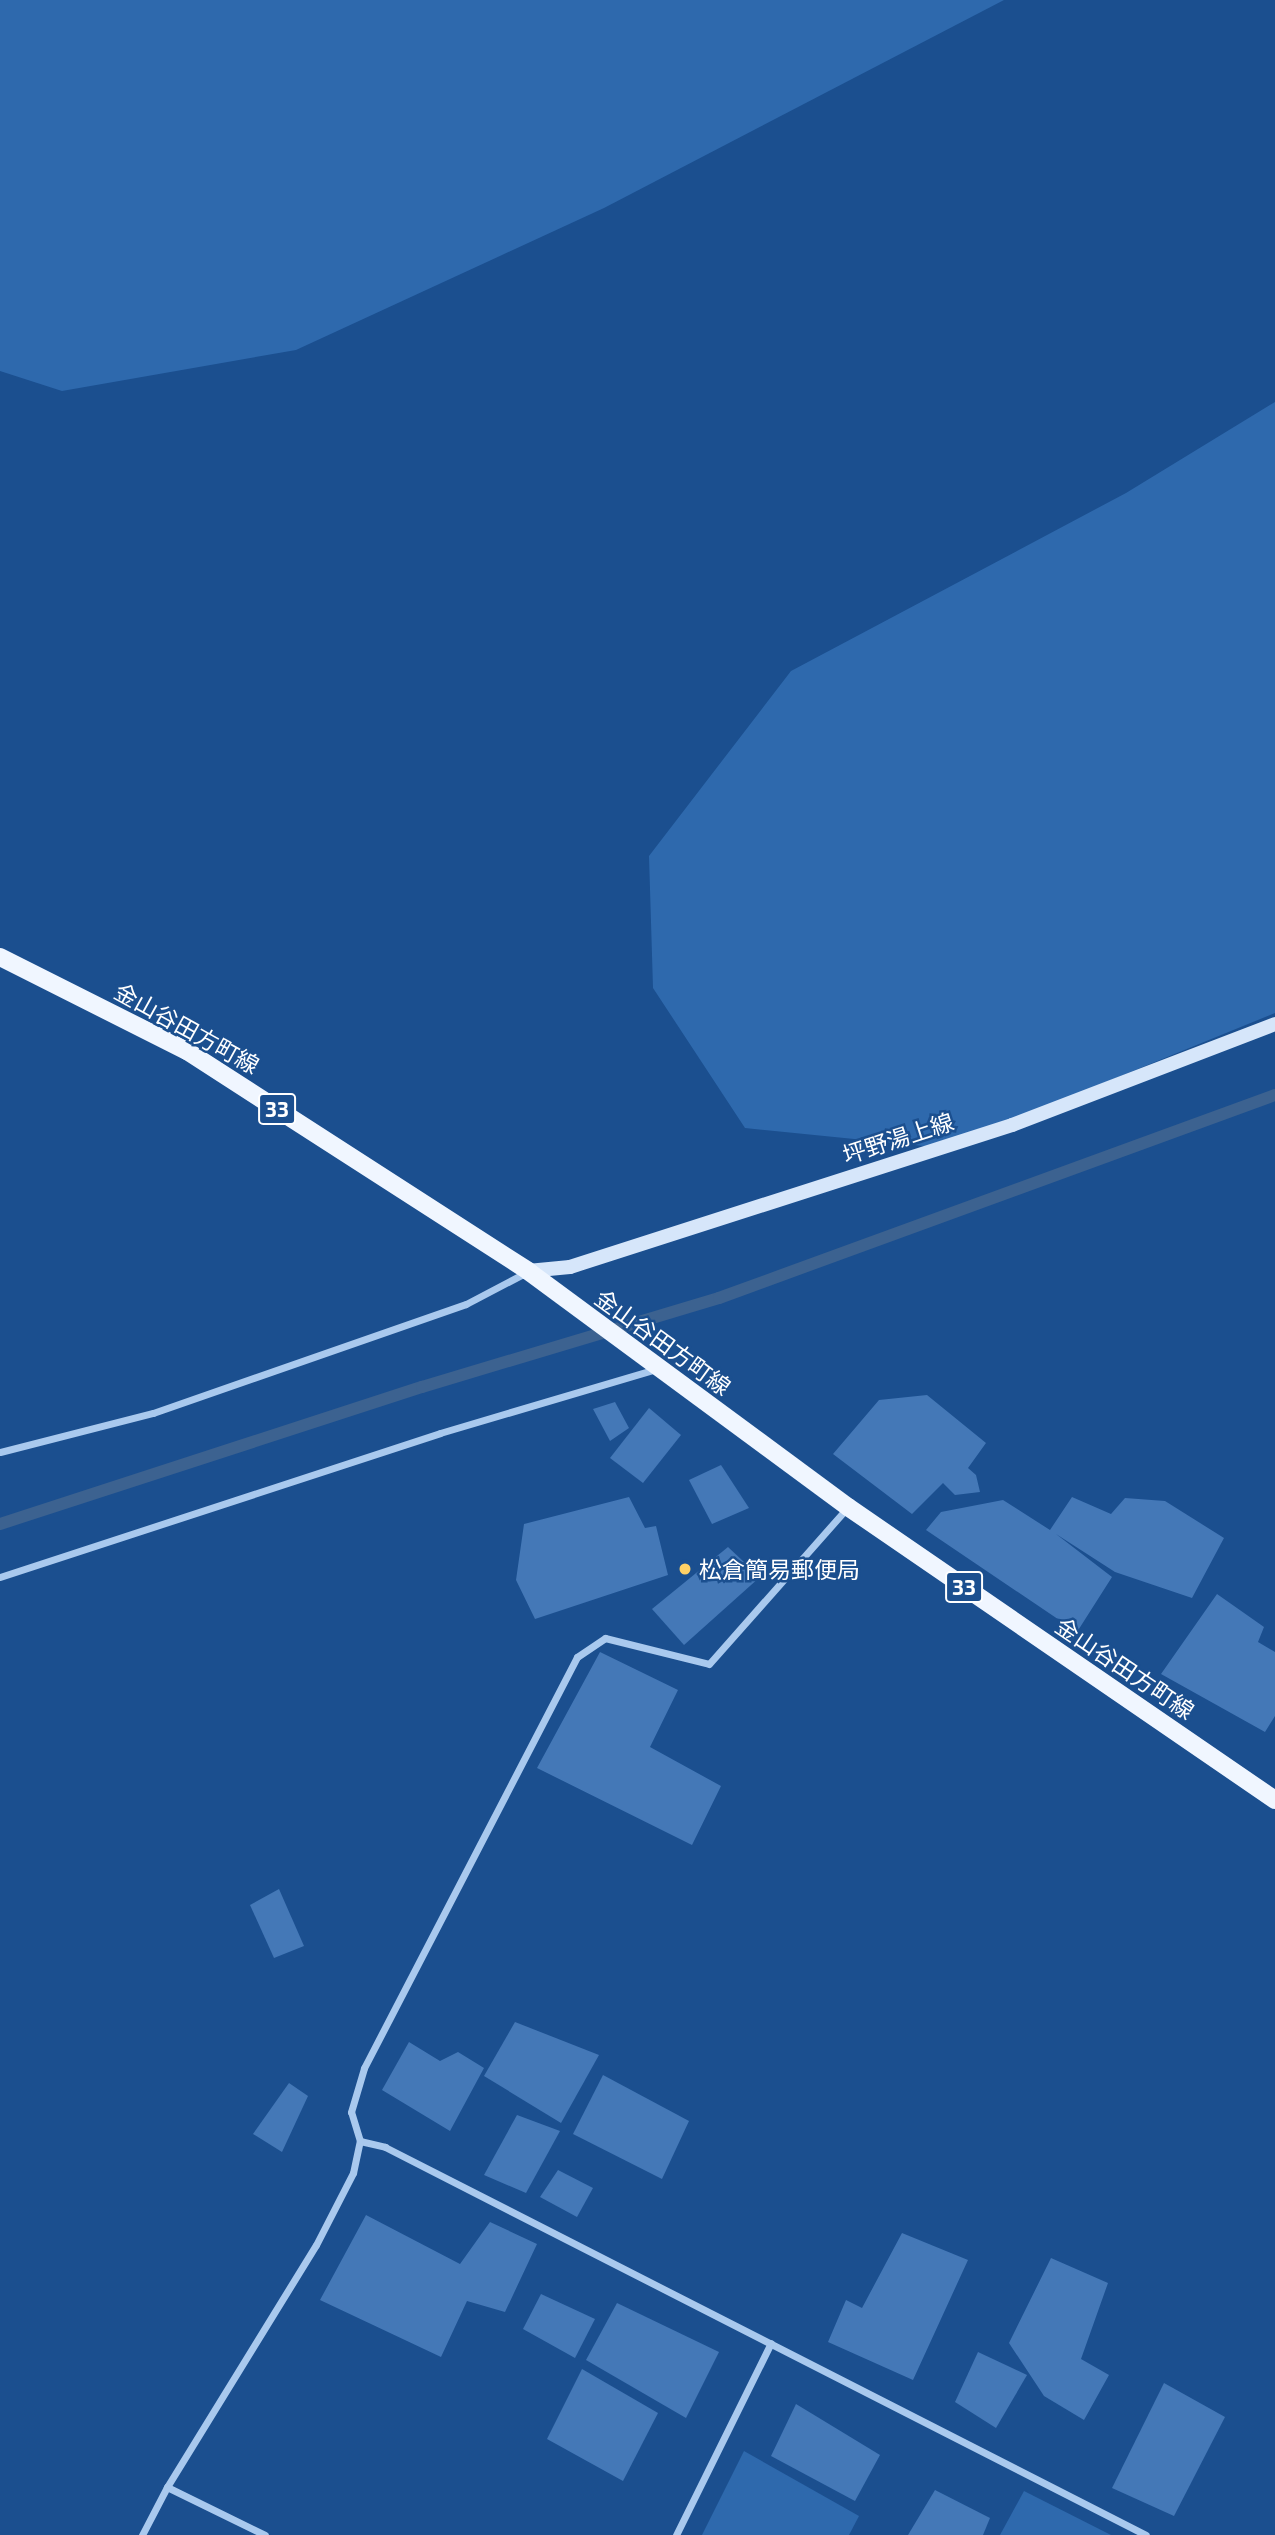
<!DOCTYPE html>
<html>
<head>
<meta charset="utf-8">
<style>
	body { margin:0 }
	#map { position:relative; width:1275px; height:2535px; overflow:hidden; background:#1b4f8f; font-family:"Exo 2","Noto Sans JP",sans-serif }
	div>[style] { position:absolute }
	.green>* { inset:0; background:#2e69ad }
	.stream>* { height:12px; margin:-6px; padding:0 6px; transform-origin:6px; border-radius:6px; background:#3c6290 }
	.building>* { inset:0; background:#4478b7 }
	.street>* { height:7px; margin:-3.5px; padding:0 3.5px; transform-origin:3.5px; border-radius:3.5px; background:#a9c9ee }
	.secondary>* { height:14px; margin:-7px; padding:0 7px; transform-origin:7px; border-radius:7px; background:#d6e6fa }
	.primary>* { height:18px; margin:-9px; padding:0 9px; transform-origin:9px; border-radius:9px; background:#f0f6ff }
	.dots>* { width:19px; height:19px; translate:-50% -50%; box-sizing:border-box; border:4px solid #1b4f8f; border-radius:50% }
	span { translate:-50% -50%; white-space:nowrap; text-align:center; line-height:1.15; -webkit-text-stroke:5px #1b4f8f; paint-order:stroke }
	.shield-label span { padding:2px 5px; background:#1b4f8f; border:2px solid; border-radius:5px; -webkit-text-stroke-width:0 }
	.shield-label { font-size:21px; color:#fff; font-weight:700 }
	.street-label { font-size:23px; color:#fff }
	.poi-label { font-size:23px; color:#fff }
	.left { translate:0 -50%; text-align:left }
</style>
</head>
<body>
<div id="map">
	<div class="green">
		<i style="clip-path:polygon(0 0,1004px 0,604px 208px,296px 350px,62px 391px,0 371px)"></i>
		<i style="clip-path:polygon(1275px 402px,1275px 1013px,944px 1148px,745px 1128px,653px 988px,649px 856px,791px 671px,1126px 493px)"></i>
		<i style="clip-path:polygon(744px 2451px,859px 2516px,849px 2535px,702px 2535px)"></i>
		<i style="clip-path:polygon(1024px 2491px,1111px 2535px,1000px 2535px)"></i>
	</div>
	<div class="stream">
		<i style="left:0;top:1524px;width:444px;rotate:-18deg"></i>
		<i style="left:422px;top:1387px;width:310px;rotate:-16.7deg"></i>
		<i style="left:719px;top:1298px;width:592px;rotate:-20.06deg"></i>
	</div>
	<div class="building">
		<i style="clip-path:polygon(927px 1395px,986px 1443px,968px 1468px,976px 1475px,980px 1492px,955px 1495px,943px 1483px,912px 1514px,833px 1454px,879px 1400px)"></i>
		<i style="clip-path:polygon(615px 1402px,629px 1428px,610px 1441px,593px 1409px)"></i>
		<i style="clip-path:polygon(649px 1408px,681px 1435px,643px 1483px,610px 1458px)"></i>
		<i style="clip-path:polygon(721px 1465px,749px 1508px,712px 1524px,689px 1480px)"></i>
		<i style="clip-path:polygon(629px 1497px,645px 1528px,656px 1526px,668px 1575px,535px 1619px,516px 1580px,524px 1524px)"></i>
		<i style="clip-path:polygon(1072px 1497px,1111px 1514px,1125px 1498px,1165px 1501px,1224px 1538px,1192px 1598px,1115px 1572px,1056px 1534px,1112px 1577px,1077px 1632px,926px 1530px,941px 1512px,1003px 1500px,1050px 1530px)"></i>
		<i style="clip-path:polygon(728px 1547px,760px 1577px,684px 1645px,652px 1609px)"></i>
		<i style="clip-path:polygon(1217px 1594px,1264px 1627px,1258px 1642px,1275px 1652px,1275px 1716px,1265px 1732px,1161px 1674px)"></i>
		<i style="clip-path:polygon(600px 1652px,678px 1690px,650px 1747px,721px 1786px,692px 1845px,537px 1768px)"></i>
		<i style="clip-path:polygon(279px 1889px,304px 1946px,274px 1958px,250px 1905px)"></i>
		<i style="clip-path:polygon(515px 2022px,599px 2055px,561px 2123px,484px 2076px)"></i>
		<i style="clip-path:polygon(409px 2042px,440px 2061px,458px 2052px,484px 2068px,450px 2131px,382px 2090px)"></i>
		<i style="clip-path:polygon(603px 2075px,689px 2121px,662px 2179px,573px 2134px)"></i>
		<i style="clip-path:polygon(289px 2083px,308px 2096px,282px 2152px,253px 2134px)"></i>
		<i style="clip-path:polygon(517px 2115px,560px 2131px,526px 2193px,484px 2175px)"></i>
		<i style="clip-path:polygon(558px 2170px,593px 2188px,577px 2217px,540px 2197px)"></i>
		<i style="clip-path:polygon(366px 2215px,460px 2264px,490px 2222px,537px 2244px,505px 2312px,467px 2301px,441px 2357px,320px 2300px)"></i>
		<i style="clip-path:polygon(902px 2233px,968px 2260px,913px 2380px,828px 2342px,846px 2300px,862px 2308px)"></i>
		<i style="clip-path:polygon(1051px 2258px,1108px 2283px,1081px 2359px,1109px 2375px,1084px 2420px,1044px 2396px,1009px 2343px)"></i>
		<i style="clip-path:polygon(541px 2294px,595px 2319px,575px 2358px,523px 2329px)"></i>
		<i style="clip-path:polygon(617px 2303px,719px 2352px,686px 2418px,586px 2360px)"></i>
		<i style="clip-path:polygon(978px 2352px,1027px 2375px,996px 2428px,955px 2402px)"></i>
		<i style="clip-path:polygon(582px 2369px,658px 2413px,623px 2481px,547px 2439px)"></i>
		<i style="clip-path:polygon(1164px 2383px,1225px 2417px,1174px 2516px,1112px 2488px)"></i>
		<i style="clip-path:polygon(796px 2404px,880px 2455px,855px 2501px,771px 2456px)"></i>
		<i style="clip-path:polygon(935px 2490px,990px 2518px,983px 2535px,908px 2535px)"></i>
	</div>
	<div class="street">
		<i style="left:0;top:1452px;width:158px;rotate:-14.3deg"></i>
		<i style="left:153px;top:1413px;width:331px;rotate:-19.2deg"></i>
		<i style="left:466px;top:1304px;width:67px;rotate:-27.7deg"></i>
		<i style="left:0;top:1577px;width:463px;rotate:-18.1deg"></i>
		<i style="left:440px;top:1433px;width:225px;rotate:-16.5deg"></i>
		<i style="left:360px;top:2141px;width:30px;rotate:-107deg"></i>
		<i style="left:351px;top:2112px;width:46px;rotate:-73.5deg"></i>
		<i style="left:364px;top:2068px;width:463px;rotate:-62.6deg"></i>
		<i style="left:577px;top:1657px;width:34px;rotate:-34deg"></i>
		<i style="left:605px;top:1638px;width:107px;rotate:14deg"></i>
		<i style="left:709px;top:1664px;width:210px;rotate:-48.5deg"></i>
		<i style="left:167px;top:2487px;width:284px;rotate:-58.4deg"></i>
		<i style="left:316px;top:2245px;width:81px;rotate:-62.8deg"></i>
		<i style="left:353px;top:2173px;width:33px;rotate:-78deg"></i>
		<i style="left:360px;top:2141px;width:26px;rotate:13deg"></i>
		<i style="left:385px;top:2147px;width:854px;rotate:27.02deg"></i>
		<i style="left:142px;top:2535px;width:54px;rotate:-62.5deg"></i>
		<i style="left:167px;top:2487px;width:109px;rotate:26.1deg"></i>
		<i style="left:676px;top:2535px;width:214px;rotate:-63.7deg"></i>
	</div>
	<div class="secondary">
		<i style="left:528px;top:1271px;width:42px;rotate:-5.4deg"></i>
		<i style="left:570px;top:1267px;width:464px;rotate:-17.8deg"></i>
		<i style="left:1012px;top:1125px;width:282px;rotate:-21deg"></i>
	</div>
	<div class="primary">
		<i style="left:0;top:957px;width:209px;rotate:26.7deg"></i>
		<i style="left:187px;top:1051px;width:406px;rotate:32.8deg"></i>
		<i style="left:528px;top:1271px;width:398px;rotate:36.4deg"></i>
		<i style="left:848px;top:1507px;width:518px;rotate:34.46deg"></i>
	</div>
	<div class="dots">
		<i style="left:685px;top:1569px;background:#ffd166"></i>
	</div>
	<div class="shield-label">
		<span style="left:277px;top:1109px">33</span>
		<span style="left:964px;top:1587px">33</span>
	</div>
	<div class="street-label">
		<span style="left:187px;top:1028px;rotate:29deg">金山谷田方町線</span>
		<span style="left:898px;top:1138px;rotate:-18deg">坪野湯上線</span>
		<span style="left:663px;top:1342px;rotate:36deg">金山谷田方町線</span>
		<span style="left:1125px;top:1668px;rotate:34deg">金山谷田方町線</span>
	</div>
	<div class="poi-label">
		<span class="left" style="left:699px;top:1569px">松倉簡易郵便局</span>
	</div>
</div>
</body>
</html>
